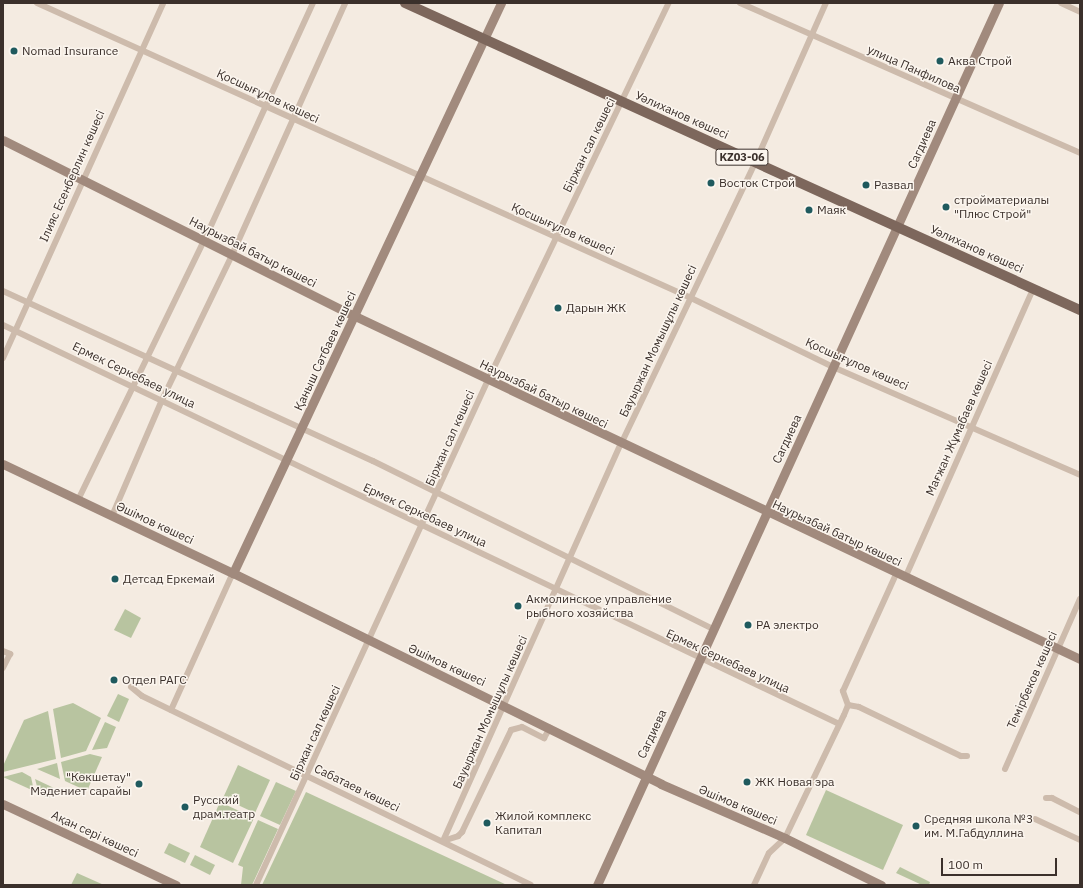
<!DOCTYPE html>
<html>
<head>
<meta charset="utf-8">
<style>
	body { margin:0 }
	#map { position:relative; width:1083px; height:888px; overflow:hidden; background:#f4ebe1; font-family:"IBM Plex Sans",sans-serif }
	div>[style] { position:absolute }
	.green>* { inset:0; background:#b8c4a0 }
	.street>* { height:6px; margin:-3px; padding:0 3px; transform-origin:3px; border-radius:3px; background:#cdbbac }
	.secondary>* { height:9px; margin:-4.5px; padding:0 4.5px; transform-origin:4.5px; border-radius:4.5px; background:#a18a7d }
	.primary>* { height:10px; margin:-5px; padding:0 5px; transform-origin:5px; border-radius:5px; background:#7d675c }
	.dots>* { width:11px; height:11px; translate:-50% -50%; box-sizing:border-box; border:2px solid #fbf5ee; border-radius:50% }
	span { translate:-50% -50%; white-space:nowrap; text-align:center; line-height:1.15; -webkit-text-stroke:3px #fbf5ee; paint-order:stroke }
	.shield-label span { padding:1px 3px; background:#fbf5ee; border:1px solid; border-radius:3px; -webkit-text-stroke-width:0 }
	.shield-label { font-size:11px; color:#3b302b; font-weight:700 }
	.poi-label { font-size:12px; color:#3b302b }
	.left { translate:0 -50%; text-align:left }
	.right { translate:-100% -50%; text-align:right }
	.street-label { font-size:12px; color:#3b302b }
	.frame { position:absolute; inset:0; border:4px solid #3b302b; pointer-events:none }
	.scale { position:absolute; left:941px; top:858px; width:116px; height:18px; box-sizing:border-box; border:2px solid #3b302b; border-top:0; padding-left:5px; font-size:12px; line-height:14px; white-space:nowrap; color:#3b302b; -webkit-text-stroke:3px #fbf5ee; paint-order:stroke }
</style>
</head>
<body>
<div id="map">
	<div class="green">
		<i style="clip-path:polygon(125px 609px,141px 618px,131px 638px,114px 630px)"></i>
		<i style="clip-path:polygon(118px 694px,129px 699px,119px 722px,107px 716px)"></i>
		<i style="clip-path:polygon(73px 703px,101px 718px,86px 751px,61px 758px,53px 709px)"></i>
		<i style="clip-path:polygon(48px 711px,56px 759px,3px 772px,3px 766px,24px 720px)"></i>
		<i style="clip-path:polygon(105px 722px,116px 727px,107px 748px,92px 750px)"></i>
		<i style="clip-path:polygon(90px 754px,102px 757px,87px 791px,65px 781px,61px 762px)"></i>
		<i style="clip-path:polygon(57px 763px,60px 779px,37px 769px)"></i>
		<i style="clip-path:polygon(238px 765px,270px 780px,255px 813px,223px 798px)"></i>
		<i style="clip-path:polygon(22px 772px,31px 777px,34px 791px,3px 777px)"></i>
		<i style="clip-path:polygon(35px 779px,54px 788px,49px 798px,39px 794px)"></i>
		<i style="clip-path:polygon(276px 782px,296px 791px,280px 825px,260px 816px)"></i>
		<i style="clip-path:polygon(826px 790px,903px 825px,883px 870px,806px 835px)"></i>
		<i style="clip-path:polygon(306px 792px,507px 885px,262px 885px)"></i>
		<i style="clip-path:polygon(220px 802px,254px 818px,233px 863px,200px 847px)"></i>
		<i style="clip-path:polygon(258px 820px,278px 829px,252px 885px,241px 885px,243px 867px,238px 865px)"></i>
		<i style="clip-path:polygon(169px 843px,190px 853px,185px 863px,164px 853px)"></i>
		<i style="clip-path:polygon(195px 855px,215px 865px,210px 875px,190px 865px)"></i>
		<i style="clip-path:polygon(900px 867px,930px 882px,929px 885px,922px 885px,896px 873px)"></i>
		<i style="clip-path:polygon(77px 873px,104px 885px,71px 885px)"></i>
	</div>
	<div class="street">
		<i style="left:37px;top:3px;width:717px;rotate:24.28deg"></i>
		<i style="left:691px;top:298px;width:158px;rotate:25.9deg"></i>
		<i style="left:833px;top:367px;width:270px;rotate:23.6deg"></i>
		<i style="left:740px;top:3px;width:372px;rotate:23.8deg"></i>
		<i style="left:1061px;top:3px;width:21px;rotate:25deg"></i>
		<i style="left:3px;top:291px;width:407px;rotate:24.7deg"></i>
		<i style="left:373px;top:461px;width:379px;rotate:26.3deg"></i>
		<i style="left:3px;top:325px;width:926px;rotate:25.51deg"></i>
		<i style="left:3px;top:358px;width:389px;rotate:-65.7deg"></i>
		<i style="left:78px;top:500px;width:288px;rotate:-64.1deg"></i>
		<i style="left:204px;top:241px;width:262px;rotate:-65.4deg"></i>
		<i style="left:112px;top:516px;width:126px;rotate:-66.7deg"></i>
		<i style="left:162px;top:400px;width:161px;rotate:-64.2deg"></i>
		<i style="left:232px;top:255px;width:276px;rotate:-65.8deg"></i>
		<i style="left:905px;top:578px;width:316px;rotate:-66.1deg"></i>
		<i style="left:3px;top:651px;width:8px;rotate:23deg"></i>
		<i style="left:10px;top:654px;width:16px;rotate:117deg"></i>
		<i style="left:131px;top:687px;width:14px;rotate:39deg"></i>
		<i style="left:142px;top:696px;width:432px;rotate:25.9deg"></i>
		<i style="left:848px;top:705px;width:11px;rotate:10deg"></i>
		<i style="left:859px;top:707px;width:113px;rotate:25.7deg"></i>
		<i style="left:961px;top:756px;width:6px"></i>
		<i style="left:171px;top:710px;width:150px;rotate:-65.7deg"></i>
		<i style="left:1005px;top:769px;width:186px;rotate:-66.2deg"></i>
		<i style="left:1046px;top:798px;width:6px"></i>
		<i style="left:1052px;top:798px;width:31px;rotate:27deg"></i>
		<i style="left:1035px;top:819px;width:50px;rotate:25deg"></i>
		<i style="left:443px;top:841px;width:435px;rotate:-65.9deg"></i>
		<i style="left:621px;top:444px;width:311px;rotate:-64.5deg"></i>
		<i style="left:755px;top:163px;width:175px;rotate:-66.1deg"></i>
		<i style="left:443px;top:841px;width:16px;rotate:-18deg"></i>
		<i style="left:458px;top:836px;width:6px;rotate:-45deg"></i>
		<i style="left:462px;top:832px;width:113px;rotate:-64.3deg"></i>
		<i style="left:511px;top:730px;width:11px;rotate:-15deg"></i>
		<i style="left:522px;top:727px;width:25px;rotate:27deg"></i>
		<i style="left:544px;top:738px;width:12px;rotate:-59deg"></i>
		<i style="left:256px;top:885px;width:556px;rotate:-65.33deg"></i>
		<i style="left:488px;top:380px;width:418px;rotate:-64.4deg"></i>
		<i style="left:754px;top:885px;width:35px;rotate:-65deg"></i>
		<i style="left:769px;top:853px;width:22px;rotate:-43deg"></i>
		<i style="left:785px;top:838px;width:136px;rotate:-64.4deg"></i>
		<i style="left:844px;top:715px;width:11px;rotate:-68deg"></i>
		<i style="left:848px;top:705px;width:15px;rotate:-110deg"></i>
		<i style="left:843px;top:691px;width:128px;rotate:-65.6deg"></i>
	</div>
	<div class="secondary">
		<i style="left:3px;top:140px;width:394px;rotate:26.6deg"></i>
		<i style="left:355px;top:316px;width:802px;rotate:25.32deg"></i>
		<i style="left:3px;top:464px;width:255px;rotate:25.4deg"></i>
		<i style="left:233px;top:573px;width:477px;rotate:26.2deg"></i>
		<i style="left:661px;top:784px;width:135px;rotate:23.5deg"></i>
		<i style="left:785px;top:838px;width:107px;rotate:26.1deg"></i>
		<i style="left:233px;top:573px;width:630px;rotate:-64.82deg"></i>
		<i style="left:3px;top:804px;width:191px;rotate:25.1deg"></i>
		<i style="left:597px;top:885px;width:969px;rotate:-65.5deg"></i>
	</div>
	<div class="primary">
		<i style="left:405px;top:3px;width:742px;rotate:24.46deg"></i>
	</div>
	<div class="dots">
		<i style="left:14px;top:51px;background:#1f5a5e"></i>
		<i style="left:940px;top:61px;background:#1f5a5e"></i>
		<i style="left:711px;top:183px;background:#1f5a5e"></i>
		<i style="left:866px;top:185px;background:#1f5a5e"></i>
		<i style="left:946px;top:207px;background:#1f5a5e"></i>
		<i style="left:809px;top:210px;background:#1f5a5e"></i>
		<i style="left:558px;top:308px;background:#1f5a5e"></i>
		<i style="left:115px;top:579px;background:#1f5a5e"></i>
		<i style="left:518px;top:606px;background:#1f5a5e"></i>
		<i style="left:748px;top:625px;background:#1f5a5e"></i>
		<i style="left:114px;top:680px;background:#1f5a5e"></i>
		<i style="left:747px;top:782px;background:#1f5a5e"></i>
		<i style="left:139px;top:784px;background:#1f5a5e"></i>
		<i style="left:185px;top:807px;background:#1f5a5e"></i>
		<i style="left:487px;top:823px;background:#1f5a5e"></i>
		<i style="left:916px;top:826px;background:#1f5a5e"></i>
	</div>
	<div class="shield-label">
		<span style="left:742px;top:157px">KZ03-06</span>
	</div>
	<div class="poi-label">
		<span class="left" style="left:22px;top:51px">Nomad Insurance</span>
		<span class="left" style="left:948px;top:61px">Аква Строй</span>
		<span class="left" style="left:719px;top:183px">Восток Строй</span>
		<span class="left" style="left:874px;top:185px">Развал</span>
		<span class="left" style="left:954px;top:207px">стройматериалы<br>"Плюс Строй"</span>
		<span class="left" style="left:817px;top:210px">Маяк</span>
		<span class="left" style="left:566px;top:308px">Дарын ЖК</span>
		<span class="left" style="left:123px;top:579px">Детсад Еркемай</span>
		<span class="left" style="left:526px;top:606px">Акмолинское управление<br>рыбного хозяйства</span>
		<span class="left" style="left:756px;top:625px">РА электро</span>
		<span class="left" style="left:122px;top:680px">Отдел РАГС</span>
		<span class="right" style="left:131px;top:784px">"Көкшетау"<br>Мәдениет сарайы</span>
		<span class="left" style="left:755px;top:782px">ЖК Новая эра</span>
		<span class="left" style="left:193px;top:807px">Русский<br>драм.театр</span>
		<span class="left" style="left:495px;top:823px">Жилой комплекс<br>Капитал</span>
		<span class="left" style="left:924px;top:826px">Средняя школа №3<br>им. М.Габдуллина</span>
	</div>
	<div class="street-label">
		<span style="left:914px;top:69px;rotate:24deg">улица Панфилова</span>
		<span style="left:268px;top:96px;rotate:25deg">Қосшығұлов көшесі</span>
		<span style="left:682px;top:115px;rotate:24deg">Уәлиханов көшесі</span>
		<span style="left:922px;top:144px;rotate:-66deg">Сагдиева</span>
		<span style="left:589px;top:145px;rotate:-64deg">Біржан сал көшесі</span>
		<span style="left:72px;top:176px;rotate:-66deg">Ілияс Есенберлин көшесі</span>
		<span style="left:563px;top:229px;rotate:24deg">Қосшығұлов көшесі</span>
		<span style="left:977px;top:249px;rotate:24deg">Уәлиханов көшесі</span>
		<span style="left:253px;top:252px;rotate:27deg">Наурызбай батыр көшесі</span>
		<span style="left:658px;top:341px;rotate:-65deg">Бауыржан Момышұлы көшесі</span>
		<span style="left:325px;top:351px;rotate:-65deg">Қаныш Сәтбаев көшесі</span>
		<span style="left:857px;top:364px;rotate:24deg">Қосшығұлов көшесі</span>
		<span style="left:134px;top:375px;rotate:26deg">Ермек Серкебаев улица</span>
		<span style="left:544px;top:394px;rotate:26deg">Наурызбай батыр көшесі</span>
		<span style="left:959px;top:428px;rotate:-66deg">Мағжан Жұмабаев көшесі</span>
		<span style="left:450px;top:438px;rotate:-66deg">Біржан сал көшесі</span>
		<span style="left:787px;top:439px;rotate:-65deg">Сагдиева</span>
		<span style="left:425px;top:515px;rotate:25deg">Ермек Серкебаев улица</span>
		<span style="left:155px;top:523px;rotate:25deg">Әшімов көшесі</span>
		<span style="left:837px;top:533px;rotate:25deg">Наурызбай батыр көшесі</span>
		<span style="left:728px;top:661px;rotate:25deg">Ермек Серкебаев улица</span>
		<span style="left:447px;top:665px;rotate:25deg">Әшімов көшесі</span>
		<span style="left:1032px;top:680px;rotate:-66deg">Темірбеков көшесі</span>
		<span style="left:490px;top:712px;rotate:-66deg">Бауыржан Момышұлы көшесі</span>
		<span style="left:315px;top:733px;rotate:-65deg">Біржан сал көшесі</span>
		<span style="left:652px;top:734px;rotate:-65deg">Сагдиева</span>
		<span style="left:357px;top:788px;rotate:26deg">Сабатаев көшесі</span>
		<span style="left:738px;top:805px;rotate:23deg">Әшімов көшесі</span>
		<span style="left:95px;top:834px;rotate:25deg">Ақан сері көшесі</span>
	</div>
	<div class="frame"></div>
	<div class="scale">100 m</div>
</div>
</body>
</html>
